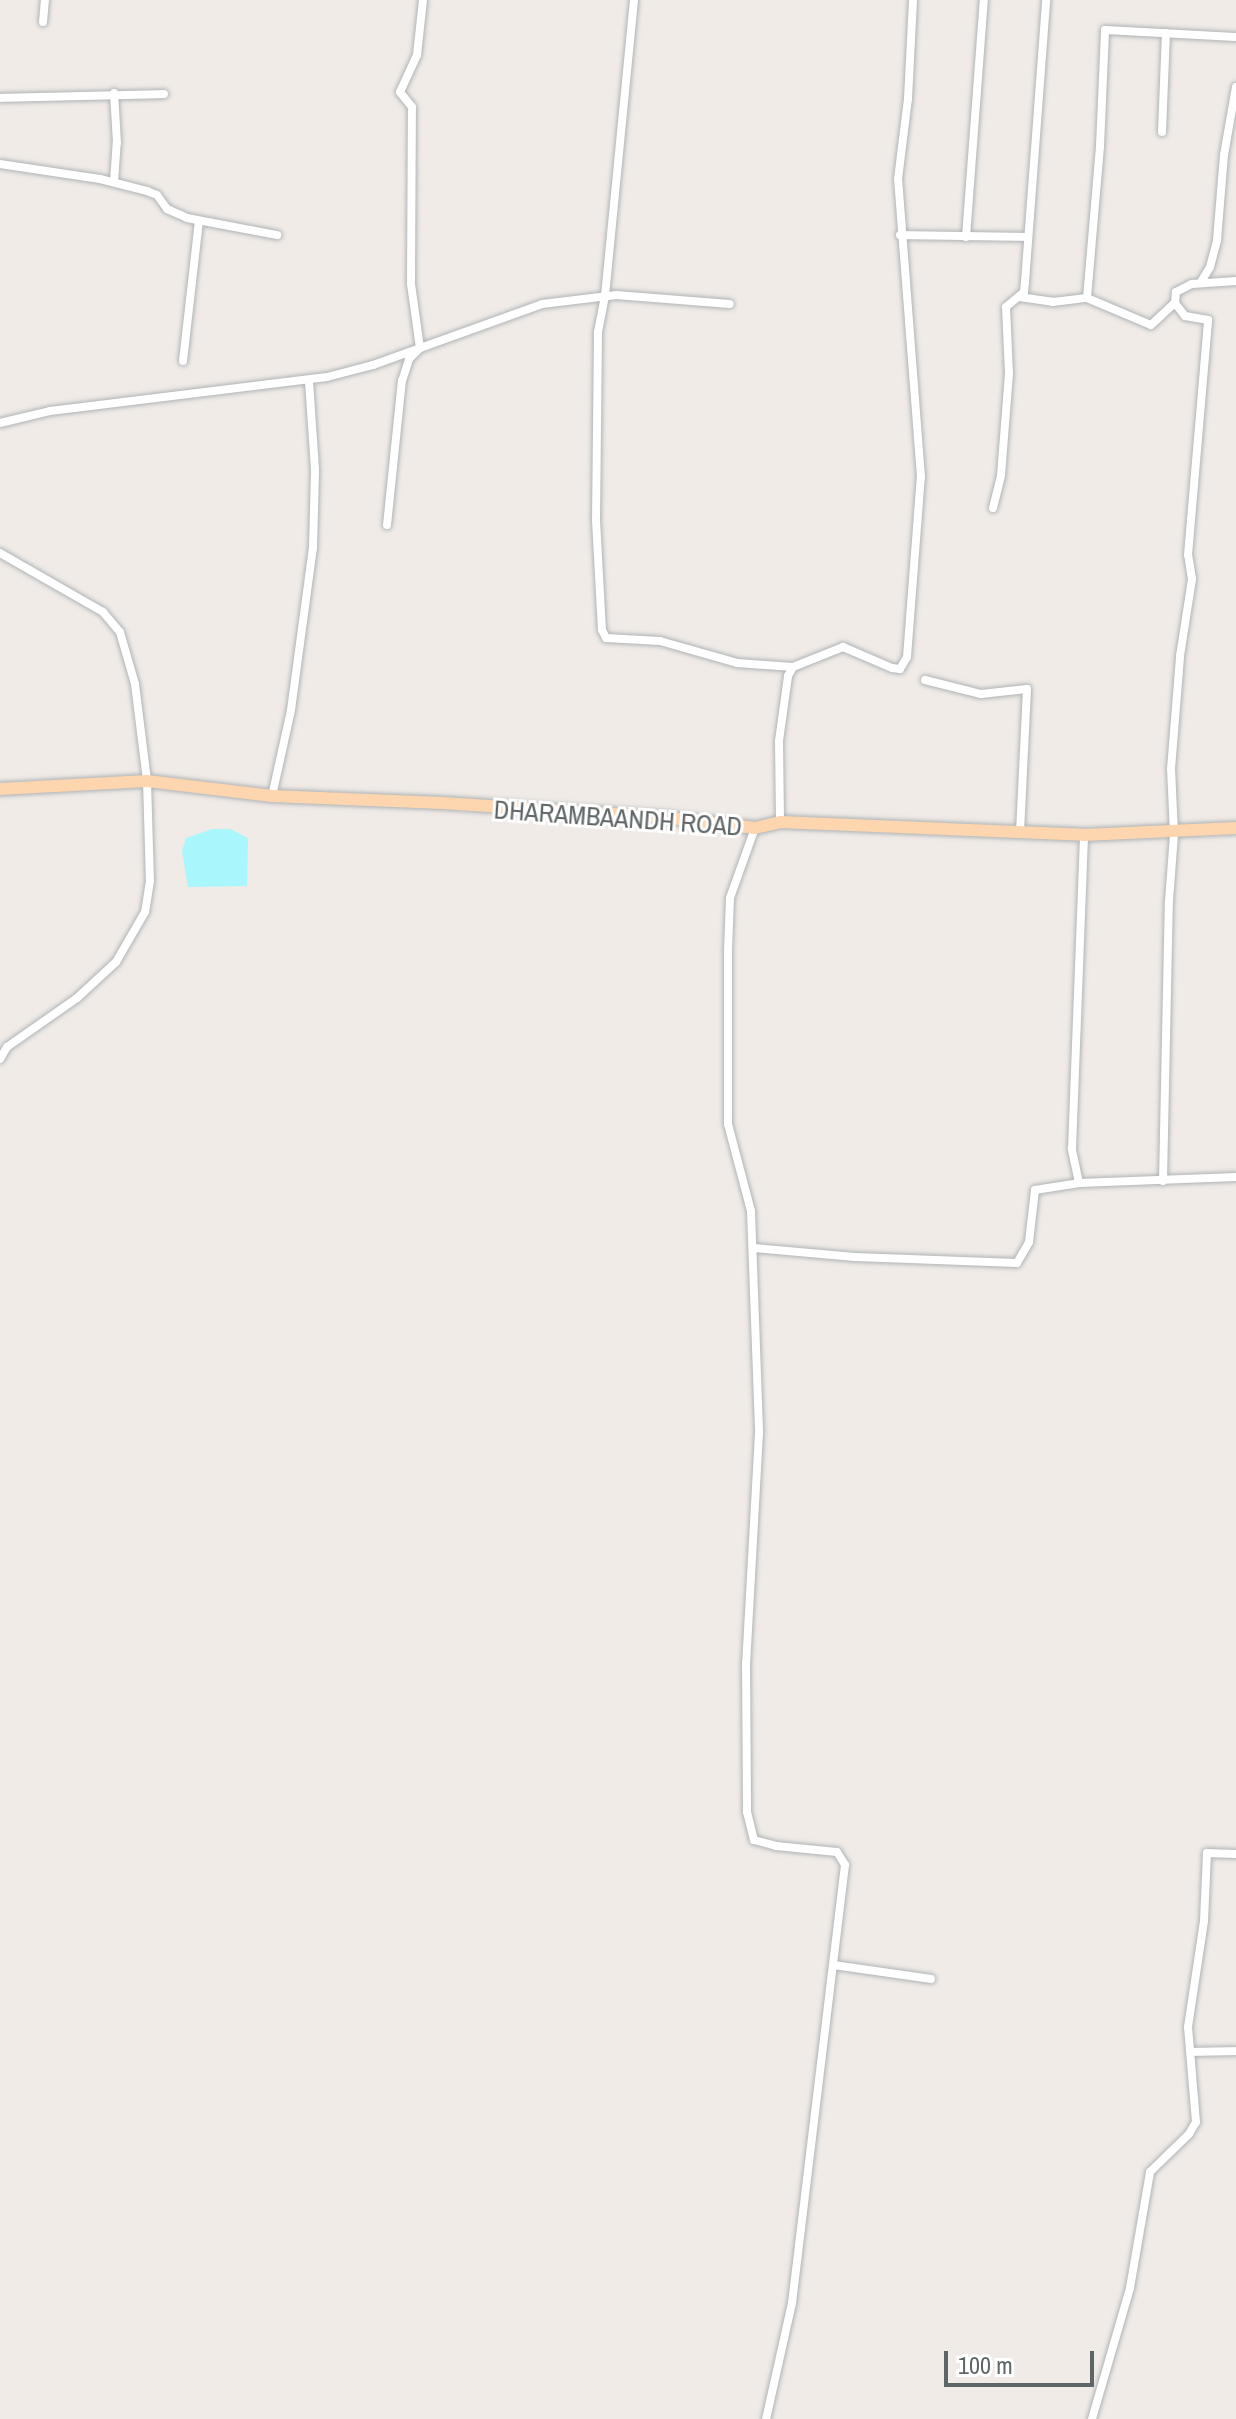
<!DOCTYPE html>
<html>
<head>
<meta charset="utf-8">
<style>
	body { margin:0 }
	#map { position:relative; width:1236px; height:2419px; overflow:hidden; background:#f0ebe7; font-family:"Archivo Narrow",sans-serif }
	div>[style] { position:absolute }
	.water>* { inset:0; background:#a9f6fd }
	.roads { filter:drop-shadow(0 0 2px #afb4b6) drop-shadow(0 0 2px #afb4b6) }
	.minor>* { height:8px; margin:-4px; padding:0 4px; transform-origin:4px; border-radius:4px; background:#fff }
	.primary>* { height:12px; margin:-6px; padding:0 6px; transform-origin:6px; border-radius:6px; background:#fdd5ae }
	span { translate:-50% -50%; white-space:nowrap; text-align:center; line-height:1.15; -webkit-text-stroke:6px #fff; paint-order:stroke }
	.street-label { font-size:26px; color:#5e6566 }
	.scale { position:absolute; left:944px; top:2351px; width:150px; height:36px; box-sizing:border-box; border:4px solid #5e6566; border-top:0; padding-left:10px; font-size:24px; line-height:28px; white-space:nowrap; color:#5e6566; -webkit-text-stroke:6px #fff; paint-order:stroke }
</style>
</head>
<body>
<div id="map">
	<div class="water">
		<i style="clip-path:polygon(212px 829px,230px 829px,248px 838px,247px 886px,188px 887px,182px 851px,186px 838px)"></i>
	</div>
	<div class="roads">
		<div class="minor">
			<i style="left:634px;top:0;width:297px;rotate:95.6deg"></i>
			<i style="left:605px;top:296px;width:37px;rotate:101deg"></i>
			<i style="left:598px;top:332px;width:188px;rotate:90.6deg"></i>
			<i style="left:596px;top:520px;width:110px;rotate:86.9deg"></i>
			<i style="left:602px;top:630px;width:9px;rotate:63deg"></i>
			<i style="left:606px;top:638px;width:54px;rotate:3.2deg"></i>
			<i style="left:660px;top:641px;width:80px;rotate:15.9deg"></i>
			<i style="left:737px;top:663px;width:56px;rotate:4.1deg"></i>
			<i style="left:43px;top:22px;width:22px;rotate:-85deg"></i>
			<i style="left:0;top:98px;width:164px;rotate:-1.4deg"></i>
			<i style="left:1162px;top:132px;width:99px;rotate:-87.7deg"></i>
			<i style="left:0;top:164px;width:101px;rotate:8.5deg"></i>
			<i style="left:100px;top:179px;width:49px;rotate:14.3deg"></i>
			<i style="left:147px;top:191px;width:11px;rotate:22deg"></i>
			<i style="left:157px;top:195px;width:17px;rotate:54deg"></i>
			<i style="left:167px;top:209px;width:22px;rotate:24deg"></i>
			<i style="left:187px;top:218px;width:92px;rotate:10.7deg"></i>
			<i style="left:114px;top:182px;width:39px;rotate:-86deg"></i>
			<i style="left:117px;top:143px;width:50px;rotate:-93.4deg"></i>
			<i style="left:900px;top:235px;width:127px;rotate:0.9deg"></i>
			<i style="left:966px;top:237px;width:238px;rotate:-85.7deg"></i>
			<i style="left:1201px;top:282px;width:17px;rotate:-59deg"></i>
			<i style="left:1210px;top:267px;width:28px;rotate:-75deg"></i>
			<i style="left:1217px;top:240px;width:85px;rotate:-85.3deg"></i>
			<i style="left:1224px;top:155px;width:69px;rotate:-80deg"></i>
			<i style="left:1019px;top:297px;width:34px;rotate:8deg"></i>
			<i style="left:1053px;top:302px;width:34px;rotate:-7deg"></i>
			<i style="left:1087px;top:298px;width:153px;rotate:-85.1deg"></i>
			<i style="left:1100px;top:146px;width:116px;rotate:-87.5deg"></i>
			<i style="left:1105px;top:30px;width:131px;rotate:3.1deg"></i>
			<i style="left:1087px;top:298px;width:69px;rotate:22.9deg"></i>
			<i style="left:1151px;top:325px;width:33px;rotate:-43deg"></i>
			<i style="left:183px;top:361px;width:141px;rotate:-83.5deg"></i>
			<i style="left:0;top:423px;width:51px;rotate:-13.5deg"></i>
			<i style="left:50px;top:411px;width:279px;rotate:-7deg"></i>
			<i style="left:327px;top:377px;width:48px;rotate:-14.6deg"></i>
			<i style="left:373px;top:365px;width:180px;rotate:-19.8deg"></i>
			<i style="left:542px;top:304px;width:75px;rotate:-6.9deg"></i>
			<i style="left:616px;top:295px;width:114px;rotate:4.5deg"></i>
			<i style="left:993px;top:508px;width:34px;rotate:-76deg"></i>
			<i style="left:1001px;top:475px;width:102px;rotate:-85.5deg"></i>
			<i style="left:1009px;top:373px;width:66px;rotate:-92.6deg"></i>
			<i style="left:1006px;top:307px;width:23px;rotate:-40deg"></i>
			<i style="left:1024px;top:292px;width:10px;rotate:-84deg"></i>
			<i style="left:1025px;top:282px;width:283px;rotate:-85.7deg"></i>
			<i style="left:387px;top:525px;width:145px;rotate:-84.1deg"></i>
			<i style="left:402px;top:381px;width:23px;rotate:-72deg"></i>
			<i style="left:409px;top:359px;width:16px;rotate:-45deg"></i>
			<i style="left:420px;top:348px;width:65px;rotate:-98deg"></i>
			<i style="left:411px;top:284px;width:177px;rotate:-89.7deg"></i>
			<i style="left:412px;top:107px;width:19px;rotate:-129deg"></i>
			<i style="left:400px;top:92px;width:41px;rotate:-65.3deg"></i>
			<i style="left:417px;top:55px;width:55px;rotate:-83.8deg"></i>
			<i style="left:0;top:553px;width:119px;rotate:29.8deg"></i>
			<i style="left:103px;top:612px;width:26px;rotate:50deg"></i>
			<i style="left:120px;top:632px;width:54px;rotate:73.9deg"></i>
			<i style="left:135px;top:684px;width:98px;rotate:82.9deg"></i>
			<i style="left:147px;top:781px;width:100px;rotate:88.3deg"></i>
			<i style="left:150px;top:881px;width:31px;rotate:99deg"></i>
			<i style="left:145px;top:912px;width:58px;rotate:120.1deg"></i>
			<i style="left:116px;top:962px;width:53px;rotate:137.3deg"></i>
			<i style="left:77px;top:998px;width:85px;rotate:145deg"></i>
			<i style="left:7px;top:1047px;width:14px;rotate:120deg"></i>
			<i style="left:925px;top:680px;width:58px;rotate:14deg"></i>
			<i style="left:981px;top:694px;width:46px;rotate:-6.2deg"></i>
			<i style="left:1027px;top:689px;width:143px;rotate:92.8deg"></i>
			<i style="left:272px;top:796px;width:88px;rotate:-77.5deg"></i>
			<i style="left:291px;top:710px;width:163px;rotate:-82.3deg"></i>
			<i style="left:313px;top:548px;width:79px;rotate:-88.5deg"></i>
			<i style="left:315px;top:469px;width:89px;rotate:-93.9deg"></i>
			<i style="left:780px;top:822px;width:81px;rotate:-90.7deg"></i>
			<i style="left:779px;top:741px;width:66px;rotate:-82.1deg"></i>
			<i style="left:788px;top:676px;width:10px;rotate:-61deg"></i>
			<i style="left:793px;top:667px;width:54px;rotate:-21.8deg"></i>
			<i style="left:843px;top:647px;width:53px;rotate:23.2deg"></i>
			<i style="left:892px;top:668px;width:8px;rotate:7deg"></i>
			<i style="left:900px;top:669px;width:14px;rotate:-60deg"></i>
			<i style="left:907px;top:657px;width:181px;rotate:-85.6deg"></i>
			<i style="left:921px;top:477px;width:299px;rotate:-94.4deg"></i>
			<i style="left:898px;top:179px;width:81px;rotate:-82.9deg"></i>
			<i style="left:908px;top:99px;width:99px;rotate:-87.1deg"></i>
			<i style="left:755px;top:828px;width:74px;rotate:109.7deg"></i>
			<i style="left:730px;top:898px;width:51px;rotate:92.2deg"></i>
			<i style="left:728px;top:949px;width:175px;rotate:90deg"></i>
			<i style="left:728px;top:1124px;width:90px;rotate:75.2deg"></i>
			<i style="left:751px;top:1211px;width:222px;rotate:87.9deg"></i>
			<i style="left:759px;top:1433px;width:229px;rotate:93.2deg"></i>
			<i style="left:746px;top:1662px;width:150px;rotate:89.6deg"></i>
			<i style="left:747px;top:1812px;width:29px;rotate:76deg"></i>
			<i style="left:754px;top:1840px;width:23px;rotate:15deg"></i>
			<i style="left:776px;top:1846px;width:61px;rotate:5.6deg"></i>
			<i style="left:837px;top:1852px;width:15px;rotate:58deg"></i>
			<i style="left:845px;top:1865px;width:441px;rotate:96.9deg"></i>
			<i style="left:792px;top:2303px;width:119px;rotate:102.6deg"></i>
			<i style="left:1163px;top:1181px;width:280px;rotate:-88.8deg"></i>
			<i style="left:1169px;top:901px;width:67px;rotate:-85.7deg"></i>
			<i style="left:1174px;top:834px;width:65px;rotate:-92.6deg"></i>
			<i style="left:1171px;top:769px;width:113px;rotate:-85.4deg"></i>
			<i style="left:1180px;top:656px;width:78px;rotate:-81.1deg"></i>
			<i style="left:1192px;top:579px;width:24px;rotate:-99deg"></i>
			<i style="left:1188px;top:555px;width:236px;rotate:-85.1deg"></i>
			<i style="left:1208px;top:320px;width:23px;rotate:-170deg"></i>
			<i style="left:1185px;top:316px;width:16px;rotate:-128deg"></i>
			<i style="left:1175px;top:303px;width:11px;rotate:-85deg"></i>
			<i style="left:1176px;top:292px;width:18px;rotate:-27deg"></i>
			<i style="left:1192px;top:284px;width:44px;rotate:-3.9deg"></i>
			<i style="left:1079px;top:1183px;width:35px;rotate:-102deg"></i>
			<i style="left:1072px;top:1149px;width:314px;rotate:-87.8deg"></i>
			<i style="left:754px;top:1248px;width:101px;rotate:5.1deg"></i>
			<i style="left:855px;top:1257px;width:162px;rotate:2.1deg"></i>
			<i style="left:1017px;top:1263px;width:24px;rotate:-60deg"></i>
			<i style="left:1029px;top:1242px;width:52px;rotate:-83.4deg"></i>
			<i style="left:1035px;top:1190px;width:45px;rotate:-9deg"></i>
			<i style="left:1079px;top:1183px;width:157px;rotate:-2.2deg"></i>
			<i style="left:834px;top:1965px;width:98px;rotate:8.2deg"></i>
			<i style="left:1192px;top:2052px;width:44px;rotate:-1.3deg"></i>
			<i style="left:1092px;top:2419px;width:136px;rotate:-73.8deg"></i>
			<i style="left:1130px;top:2288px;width:118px;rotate:-80.2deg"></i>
			<i style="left:1150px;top:2172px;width:54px;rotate:-44.3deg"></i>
			<i style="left:1189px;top:2134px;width:14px;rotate:-60deg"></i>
			<i style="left:1196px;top:2122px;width:95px;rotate:-94.8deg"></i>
			<i style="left:1188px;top:2027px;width:107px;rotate:-81.4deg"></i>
			<i style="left:1204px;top:1921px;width:68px;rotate:-87.5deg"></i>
			<i style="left:1207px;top:1853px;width:29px;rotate:2deg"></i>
		</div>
		<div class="primary">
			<i style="left:0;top:789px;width:147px;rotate:-3.1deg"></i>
			<i style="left:147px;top:781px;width:126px;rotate:6.8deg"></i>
			<i style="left:272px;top:796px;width:170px;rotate:2.4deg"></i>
			<i style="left:442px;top:803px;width:229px;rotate:3.7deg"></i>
			<i style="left:671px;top:818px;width:85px;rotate:6.8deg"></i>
			<i style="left:755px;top:828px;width:26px;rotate:-13deg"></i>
			<i style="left:780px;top:822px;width:304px;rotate:2.4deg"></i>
			<i style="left:1084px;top:835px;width:152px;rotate:-2.6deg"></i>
		</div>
	</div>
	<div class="street-label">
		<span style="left:618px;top:818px;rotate:4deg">DHARAMBAANDH ROAD</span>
	</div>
	<div class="scale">100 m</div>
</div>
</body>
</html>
